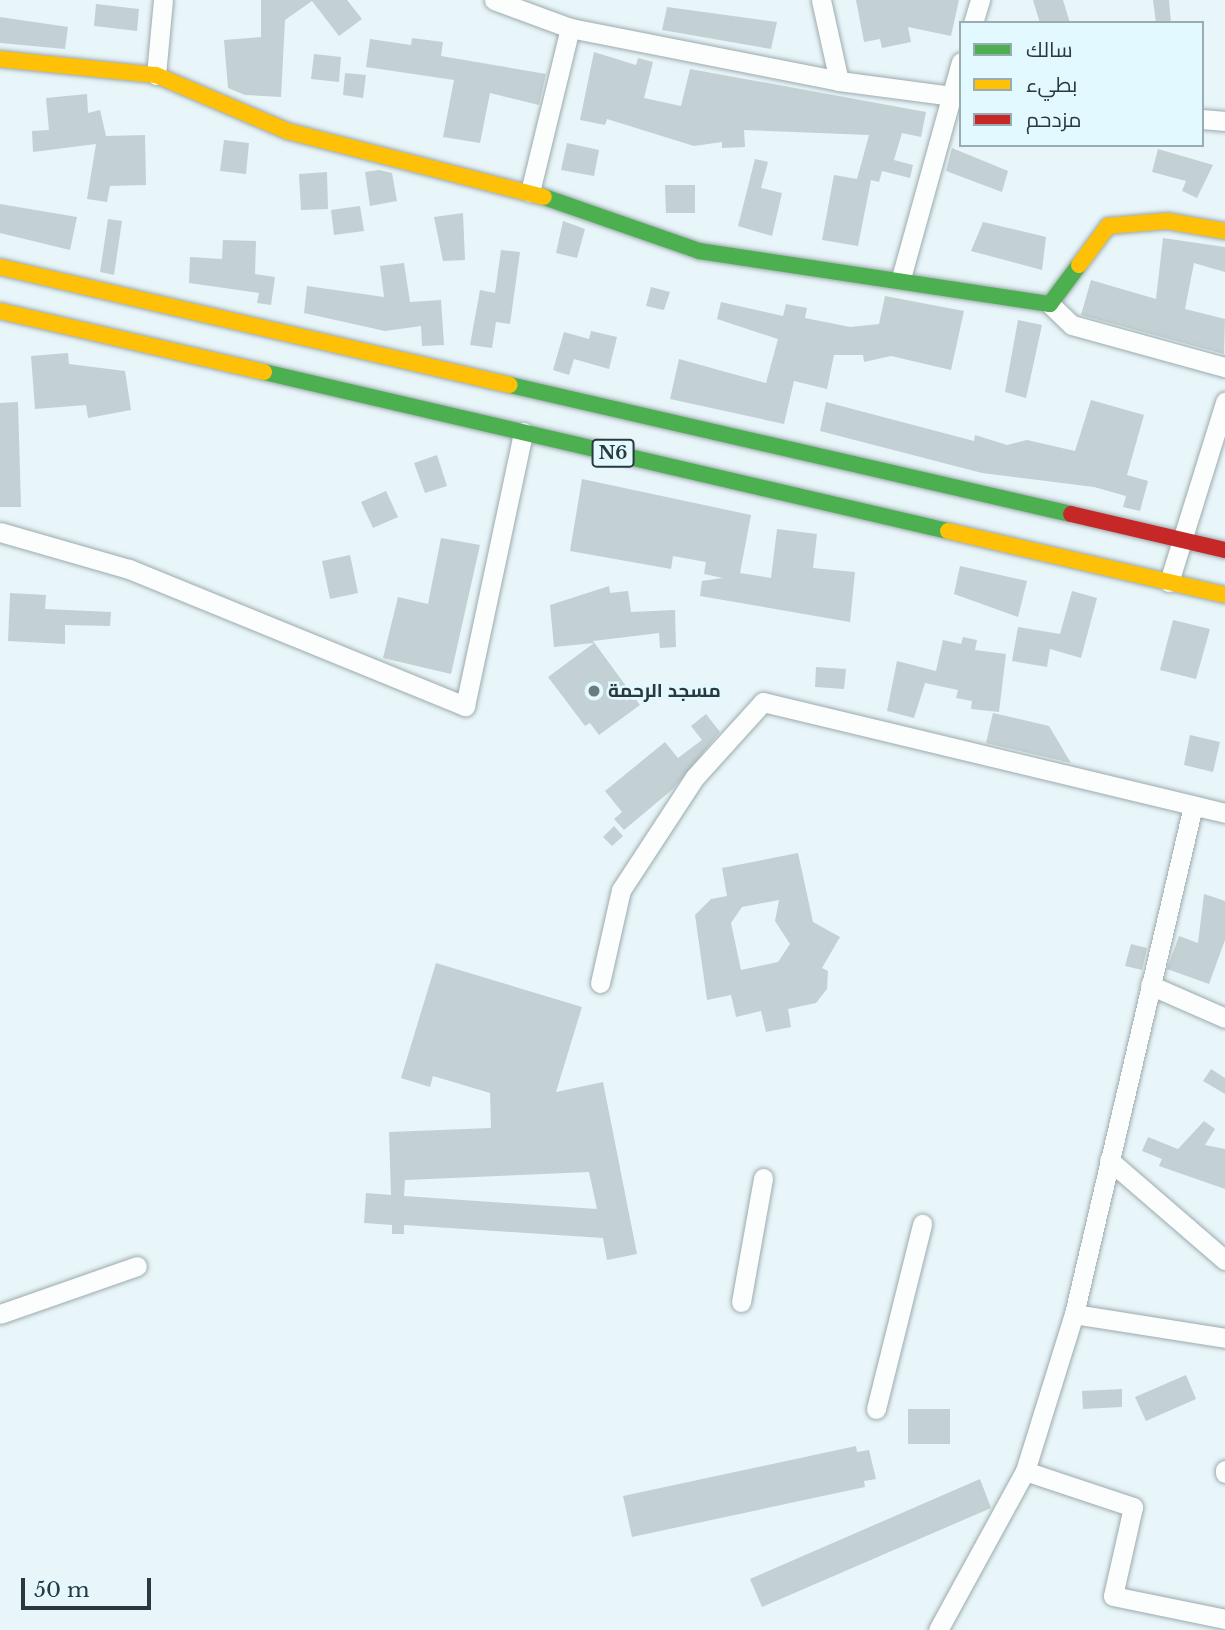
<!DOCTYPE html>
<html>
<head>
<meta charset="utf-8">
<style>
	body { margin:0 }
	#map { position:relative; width:1225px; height:1630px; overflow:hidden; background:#e8f5f9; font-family:"Libre Baskerville",Cairo,serif }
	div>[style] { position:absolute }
	.building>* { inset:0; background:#c3d1d4 }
	.roads { filter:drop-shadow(0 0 2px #9daaad) drop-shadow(0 0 2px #9daaad) }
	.street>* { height:19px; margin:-9.5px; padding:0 9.5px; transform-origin:9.5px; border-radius:9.5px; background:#fcfefe }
	.fast>* { height:16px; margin:-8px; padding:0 8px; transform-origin:8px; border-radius:8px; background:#4caf50 }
	.slow>* { height:16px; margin:-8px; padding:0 8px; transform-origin:8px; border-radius:8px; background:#ffc107 }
	.jam>* { height:16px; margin:-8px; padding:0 8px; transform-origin:8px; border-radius:8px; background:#c62828 }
	.dots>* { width:19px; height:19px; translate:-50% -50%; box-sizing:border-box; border:4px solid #e2f9ff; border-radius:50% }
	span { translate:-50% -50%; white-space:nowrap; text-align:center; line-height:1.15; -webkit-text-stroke:5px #e2f9ff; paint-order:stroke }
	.shield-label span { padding:2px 5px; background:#e2f9ff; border:2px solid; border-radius:5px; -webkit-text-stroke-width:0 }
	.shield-label { font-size:18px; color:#29393c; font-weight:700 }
	.poi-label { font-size:19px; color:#29393c; font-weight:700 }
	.left { translate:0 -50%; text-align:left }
	.legend { position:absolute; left:959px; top:21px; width:245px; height:126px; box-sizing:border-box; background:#e2f9ff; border:2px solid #98acb1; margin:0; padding:9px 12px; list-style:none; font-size:21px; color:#29393c }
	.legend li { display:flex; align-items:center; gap:14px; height:35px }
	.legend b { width:35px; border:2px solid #98acb1 }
	.scale { position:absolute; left:21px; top:1578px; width:130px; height:32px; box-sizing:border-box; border:4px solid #29393c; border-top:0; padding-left:9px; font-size:21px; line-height:24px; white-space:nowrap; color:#29393c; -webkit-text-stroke:5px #e2f9ff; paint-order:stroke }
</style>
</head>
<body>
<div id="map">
	<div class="building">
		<i style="clip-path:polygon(261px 0,347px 0,362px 19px,339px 36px,312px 1px,285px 20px,281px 97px,245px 95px,228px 88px,224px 40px,261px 37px)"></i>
		<i style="clip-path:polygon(856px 0,959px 0,951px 36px,908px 27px,911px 42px,882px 48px,880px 39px,864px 42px)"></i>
		<i style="clip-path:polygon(1033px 0,1063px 0,1070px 23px,1040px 23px)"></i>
		<i style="clip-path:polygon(1153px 0,1169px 0,1171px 23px,1156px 23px)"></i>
		<i style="clip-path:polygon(96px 4px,139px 9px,137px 31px,94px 26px)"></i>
		<i style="clip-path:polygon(667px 7px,777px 22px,771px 49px,662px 30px)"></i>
		<i style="clip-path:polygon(0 17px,68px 27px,65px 49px,0 43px)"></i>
		<i style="clip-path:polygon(412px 38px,443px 42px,441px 56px,546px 74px,539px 105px,490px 93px,480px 143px,443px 137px,454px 80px,366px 67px,370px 39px,411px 45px)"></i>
		<i style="clip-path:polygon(594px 52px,636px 65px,638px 58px,653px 62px,644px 98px,681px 106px,690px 69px,926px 112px,921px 137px,902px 133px,894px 160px,913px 165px,910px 178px,882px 171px,879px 182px,871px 180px,858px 246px,822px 240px,834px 175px,857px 179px,869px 135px,744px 130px,745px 147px,722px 148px,722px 142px,694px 146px,607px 119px,605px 125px,580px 120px)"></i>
		<i style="clip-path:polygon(314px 54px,341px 57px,339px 82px,311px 79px)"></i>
		<i style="clip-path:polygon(345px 73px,366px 75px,363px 98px,343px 95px)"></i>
		<i style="clip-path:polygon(87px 94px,88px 113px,100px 110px,106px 136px,145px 135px,146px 185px,110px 186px,107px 202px,87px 199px,96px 144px,33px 152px,32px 131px,49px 130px,46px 98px)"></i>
		<i style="clip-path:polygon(224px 140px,249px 143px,246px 174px,220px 171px)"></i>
		<i style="clip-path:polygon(567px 143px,599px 150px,594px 176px,561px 170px)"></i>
		<i style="clip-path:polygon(952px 148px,1008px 171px,1002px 192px,946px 171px)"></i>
		<i style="clip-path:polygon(1158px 149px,1213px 165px,1197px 198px,1182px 191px,1186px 181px,1152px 172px)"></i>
		<i style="clip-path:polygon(755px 159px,768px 162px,761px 188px,782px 193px,772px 236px,738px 226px)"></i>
		<i style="clip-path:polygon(379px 170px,392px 173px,397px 201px,370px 206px,365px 172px)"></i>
		<i style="clip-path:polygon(327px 172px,328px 209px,301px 210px,299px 174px)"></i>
		<i style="clip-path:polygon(665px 185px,695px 185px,695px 213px,666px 213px)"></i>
		<i style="clip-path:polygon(0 204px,77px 217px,70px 250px,0 233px)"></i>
		<i style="clip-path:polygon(360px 206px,364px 231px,334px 235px,331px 210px)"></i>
		<i style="clip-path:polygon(463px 213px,465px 260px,443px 261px,434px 217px)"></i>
		<i style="clip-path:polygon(108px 219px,122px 221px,114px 275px,100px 272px)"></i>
		<i style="clip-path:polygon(563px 221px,585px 229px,577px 258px,556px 253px)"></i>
		<i style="clip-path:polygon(983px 222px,1046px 237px,1042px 270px,971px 251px)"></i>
		<i style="clip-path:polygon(1163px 238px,1225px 247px,1225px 272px,1194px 263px,1185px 309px,1225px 319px,1224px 354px,1081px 315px,1091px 280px,1156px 299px)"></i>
		<i style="clip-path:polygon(223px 240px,256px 241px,255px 274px,275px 277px,271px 305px,257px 303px,259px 293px,189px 283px,190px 257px,222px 259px)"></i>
		<i style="clip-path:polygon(501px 250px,520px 252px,510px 324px,496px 322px,492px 348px,470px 345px,480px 290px,495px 293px)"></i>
		<i style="clip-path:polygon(404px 263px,410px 302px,441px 300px,444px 345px,422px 346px,421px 326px,385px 331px,304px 313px,307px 286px,384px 297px,380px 266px)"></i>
		<i style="clip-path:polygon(651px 287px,670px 292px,664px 310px,646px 306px)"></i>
		<i style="clip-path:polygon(885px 296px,964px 311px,951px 370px,891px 356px,864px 362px,863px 355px,834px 355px,827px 389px,794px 381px,784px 424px,670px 399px,679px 359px,766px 383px,778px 339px,717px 319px,721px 302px,783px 316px,786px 304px,807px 308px,805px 318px,850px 327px,879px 324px)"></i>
		<i style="clip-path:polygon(1018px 320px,1042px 325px,1026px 398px,1005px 392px)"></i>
		<i style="clip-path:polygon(591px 331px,617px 337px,609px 369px,574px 359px,569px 375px,553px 370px,564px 332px,589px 339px)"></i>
		<i style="clip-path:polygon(68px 353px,69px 364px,125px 371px,131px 410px,88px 418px,86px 405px,35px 409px,31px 356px)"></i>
		<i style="clip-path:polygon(1091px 400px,1144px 415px,1127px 475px,1148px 481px,1140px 511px,1123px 507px,1126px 496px,1094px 487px,982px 473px,820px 431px,826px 402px,974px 441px,975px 435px,1007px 445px,1027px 440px,1075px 451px)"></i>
		<i style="clip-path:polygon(18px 402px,21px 507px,0 507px,0 403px)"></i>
		<i style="clip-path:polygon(437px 455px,447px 486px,425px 493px,414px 463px)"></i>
		<i style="clip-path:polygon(582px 479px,751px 515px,740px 573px,771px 578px,777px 529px,817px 534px,813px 568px,855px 572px,850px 622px,700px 596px,702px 581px,723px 578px,704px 574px,706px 562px,673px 556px,671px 569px,570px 551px)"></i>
		<i style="clip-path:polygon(386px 491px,398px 517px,373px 528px,361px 502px)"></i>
		<i style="clip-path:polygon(441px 538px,480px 545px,451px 674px,383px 658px,398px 597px,428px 604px)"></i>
		<i style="clip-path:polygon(350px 555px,358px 593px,330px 599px,322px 561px)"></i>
		<i style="clip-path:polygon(960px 566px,1027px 581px,1018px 617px,954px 594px)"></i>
		<i style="clip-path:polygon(609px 586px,610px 593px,628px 591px,631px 612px,675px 610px,676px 647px,660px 648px,659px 633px,593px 641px,640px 705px,599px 735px,590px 723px,585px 726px,548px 677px,594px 643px,554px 647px,550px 605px)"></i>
		<i style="clip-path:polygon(1072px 591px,1097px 598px,1081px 658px,1050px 649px,1047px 667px,1012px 661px,1018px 627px,1060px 634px)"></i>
		<i style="clip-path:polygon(10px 593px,46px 595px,45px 609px,111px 612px,110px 626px,65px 625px,65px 644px,8px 641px)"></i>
		<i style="clip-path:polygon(1173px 620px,1210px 629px,1196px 679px,1160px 670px)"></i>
		<i style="clip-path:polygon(963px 637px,977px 640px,975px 650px,1006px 654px,999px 712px,971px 709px,972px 701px,956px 698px,958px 690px,925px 683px,914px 718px,887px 711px,897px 661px,936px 671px,943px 640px,961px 644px)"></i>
		<i style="clip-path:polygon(816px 667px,846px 669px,844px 689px,815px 687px)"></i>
		<i style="clip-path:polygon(993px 713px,1049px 726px,1071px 763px,986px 743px)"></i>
		<i style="clip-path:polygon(706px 714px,720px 732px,673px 789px,624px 830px,614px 819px,622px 812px,605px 791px,665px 742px,678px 758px,702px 740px,691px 726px)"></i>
		<i style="clip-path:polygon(1190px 735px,1220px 742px,1213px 772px,1184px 765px)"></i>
		<i style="clip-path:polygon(614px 826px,623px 836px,612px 846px,603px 837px)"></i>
		<i style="clip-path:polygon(evenodd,798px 853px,813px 922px,840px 937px,822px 968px,828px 971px,827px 989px,816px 1003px,788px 1009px,791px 1027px,766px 1032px,761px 1011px,736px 1017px,731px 995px,707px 1000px,695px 915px,711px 899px,727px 896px,722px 868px,798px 853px,779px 900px,775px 921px,790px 944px,778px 962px,741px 970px,731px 923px,742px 907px,779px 900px)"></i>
		<i style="clip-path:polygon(1204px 894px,1225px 901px,1225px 940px,1209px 984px,1167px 969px,1179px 936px,1198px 943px)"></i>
		<i style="clip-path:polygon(1131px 944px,1147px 948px,1142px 970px,1125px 966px)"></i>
		<i style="clip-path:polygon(evenodd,436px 963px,582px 1007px,556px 1092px,603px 1082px,637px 1254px,607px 1260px,603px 1238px,404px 1225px,404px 1234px,392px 1234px,392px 1225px,364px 1223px,366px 1193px,391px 1195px,389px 1132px,491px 1128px,490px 1093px,433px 1076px,430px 1087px,401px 1078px,436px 963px,589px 1172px,597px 1209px,404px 1196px,405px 1180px,589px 1172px)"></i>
		<i style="clip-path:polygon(1211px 1069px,1225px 1078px,1225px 1094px,1203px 1081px)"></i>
		<i style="clip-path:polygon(1204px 1121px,1215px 1129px,1205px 1145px,1225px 1149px,1225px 1189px,1159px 1166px,1162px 1159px,1142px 1151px,1148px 1137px,1178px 1149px)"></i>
		<i style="clip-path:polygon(1186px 1375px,1196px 1399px,1146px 1421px,1135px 1397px)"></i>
		<i style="clip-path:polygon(1122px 1389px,1122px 1407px,1083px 1409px,1082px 1391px)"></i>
		<i style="clip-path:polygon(908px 1409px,950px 1409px,950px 1444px,908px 1444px)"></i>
		<i style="clip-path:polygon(856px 1446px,857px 1452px,869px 1450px,876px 1479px,864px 1481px,865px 1487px,632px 1537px,623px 1496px)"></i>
		<i style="clip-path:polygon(980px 1479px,991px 1508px,762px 1607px,750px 1579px)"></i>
	</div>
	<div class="roads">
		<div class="street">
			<i style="left:494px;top:0;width:81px;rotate:20.2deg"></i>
			<i style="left:570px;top:28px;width:274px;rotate:11.1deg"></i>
			<i style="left:839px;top:81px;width:123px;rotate:7.5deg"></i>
			<i style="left:821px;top:0;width:83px;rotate:77.5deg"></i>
			<i style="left:973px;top:23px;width:24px;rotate:-73deg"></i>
			<i style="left:156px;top:75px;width:75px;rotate:-84.7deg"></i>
			<i style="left:1202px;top:119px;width:23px;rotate:5deg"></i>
			<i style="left:530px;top:192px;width:169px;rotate:-76.3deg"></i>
			<i style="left:901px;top:278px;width:224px;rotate:-74.5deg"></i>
			<i style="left:1050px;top:304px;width:30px;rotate:44deg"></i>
			<i style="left:1072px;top:325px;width:159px;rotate:15.4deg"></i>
			<i style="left:0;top:532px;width:134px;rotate:16deg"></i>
			<i style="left:129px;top:569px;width:363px;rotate:22.2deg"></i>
			<i style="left:465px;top:706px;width:280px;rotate:-78deg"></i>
			<i style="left:1169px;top:582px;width:189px;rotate:-72.7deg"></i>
			<i style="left:600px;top:983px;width:95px;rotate:-77.3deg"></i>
			<i style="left:621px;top:890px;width:135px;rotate:-56.8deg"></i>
			<i style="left:695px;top:777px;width:101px;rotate:-47.8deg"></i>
			<i style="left:763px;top:702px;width:475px;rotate:13.5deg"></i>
			<i style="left:1150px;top:985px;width:82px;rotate:23.7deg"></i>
			<i style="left:1109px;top:1160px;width:153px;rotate:40.8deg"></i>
			<i style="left:741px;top:1302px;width:126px;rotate:-79.9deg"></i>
			<i style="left:0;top:1314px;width:145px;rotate:-19.3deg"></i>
			<i style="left:1074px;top:1314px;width:153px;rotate:9deg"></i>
			<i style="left:876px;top:1409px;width:191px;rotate:-76deg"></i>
			<i style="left:1225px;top:1470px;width:3px;rotate:90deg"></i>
			<i style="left:1025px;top:1471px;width:114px;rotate:18.4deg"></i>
			<i style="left:1133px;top:1507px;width:91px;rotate:102.7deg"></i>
			<i style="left:1113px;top:1596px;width:114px;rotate:11.6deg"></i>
			<i style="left:938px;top:1630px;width:181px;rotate:-61.3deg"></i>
			<i style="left:1025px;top:1471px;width:164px;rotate:-72.7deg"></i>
			<i style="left:1074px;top:1314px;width:522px;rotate:-76.82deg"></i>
		</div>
		<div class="fast">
			<i style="left:544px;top:197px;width:164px;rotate:19.2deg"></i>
			<i style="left:699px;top:251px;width:355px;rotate:8.6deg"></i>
			<i style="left:1050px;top:304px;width:49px;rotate:-53.4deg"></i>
			<i style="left:264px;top:372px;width:702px;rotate:13.09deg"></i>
			<i style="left:510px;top:385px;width:576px;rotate:12.95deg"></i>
		</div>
		<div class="slow">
			<i style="left:0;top:59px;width:157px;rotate:5.9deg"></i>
			<i style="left:156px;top:75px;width:142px;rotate:23.1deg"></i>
			<i style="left:287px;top:131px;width:265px;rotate:14.4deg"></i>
			<i style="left:1079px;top:265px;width:49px;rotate:-53.4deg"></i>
			<i style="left:1108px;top:226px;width:59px;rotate:-4.8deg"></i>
			<i style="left:1167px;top:221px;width:59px;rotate:9.8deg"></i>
			<i style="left:0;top:267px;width:523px;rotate:13.03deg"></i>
			<i style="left:0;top:311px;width:271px;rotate:13deg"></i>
			<i style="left:948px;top:531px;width:284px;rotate:13deg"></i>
		</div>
		<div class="jam">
			<i style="left:1071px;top:514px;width:158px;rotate:13.2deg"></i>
		</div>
	</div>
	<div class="dots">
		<i style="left:594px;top:691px;background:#6c7b7e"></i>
	</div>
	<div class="shield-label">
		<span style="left:613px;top:453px">N6</span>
	</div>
	<div class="poi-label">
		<span class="left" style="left:608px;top:691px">مسجد الرحمة</span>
	</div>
	<ul class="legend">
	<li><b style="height:9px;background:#4caf50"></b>سالك</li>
	<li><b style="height:9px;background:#ffc107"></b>بطيء</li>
	<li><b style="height:9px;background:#c62828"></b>مزدحم</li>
	</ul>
	<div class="scale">50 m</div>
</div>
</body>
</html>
